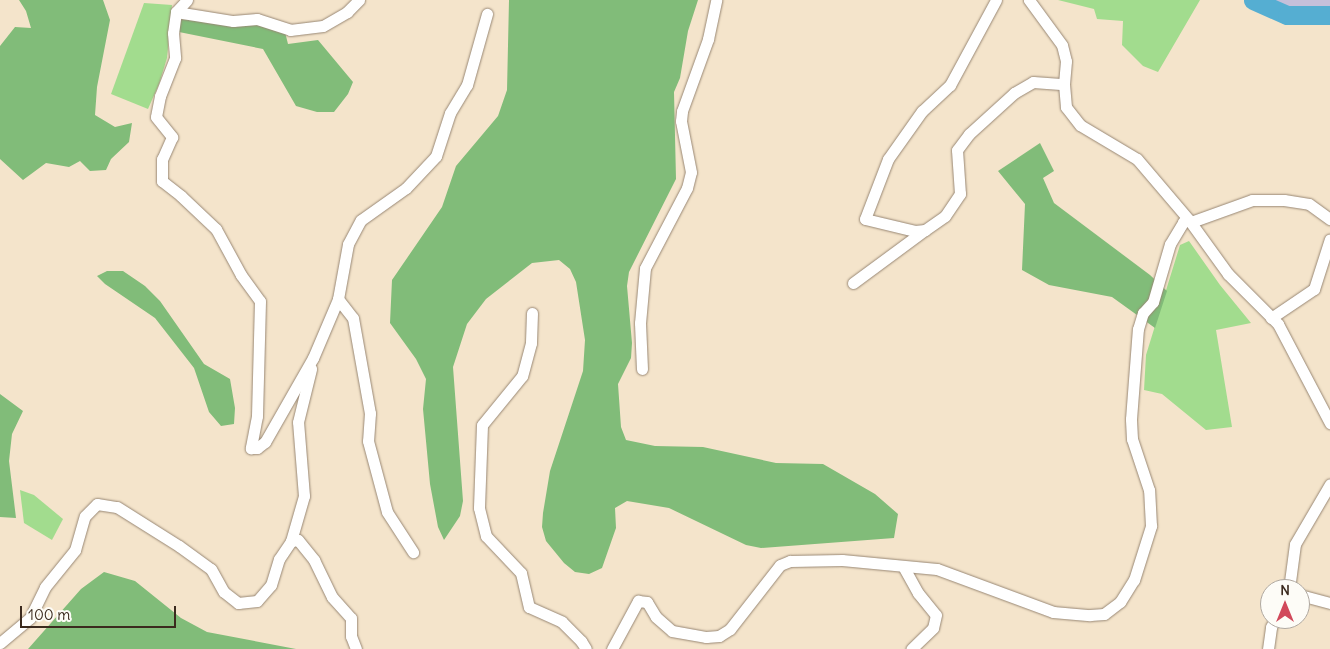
<!DOCTYPE html>
<html>
<head>
<meta charset="utf-8">
<style>
	body { margin:0 }
	#map { position:relative; width:1330px; height:649px; overflow:hidden; background:#f4e4cb; font-family:Delius,sans-serif }
	div>[style] { position:absolute }
	.industrial>* { inset:0; background:#c5c0da }
	.green>* { inset:0; background:#a2dc8e }
	.forest>* { inset:0; background:#81bc79 }
	.river>* { height:19px; margin:-9.5px; padding:0 9.5px; transform-origin:9.5px; border-radius:9.5px; background:#55aed2 }
	.roads { filter:drop-shadow(0 0 1px #988774) drop-shadow(0 0 1px #988774) }
	.minor>* { height:11px; margin:-5.5px; padding:0 5.5px; transform-origin:5.5px; border-radius:5.5px; background:#fff }
	span { translate:-50% -50%; white-space:nowrap; text-align:center; line-height:1.15; -webkit-text-stroke:4.5px #fdfcf7; paint-order:stroke }
	.north { position:absolute; left:1260px; top:579px; width:50px; height:50px; box-sizing:border-box; background:#fdfcf7; border:1px solid #afa8a0; border-radius:50%; rotate:0deg; font-size:14px; font-weight:700; line-height:20px; text-align:center; color:#3b2a1e }
	.north::after { content:''; display:block; margin:auto; width:18px; height:22px; background:#d1495b; clip-path:polygon(50% 0,100% 100%,50% 72%,0 100%) }
	.scale { position:absolute; left:20px; top:606px; width:156px; height:22px; box-sizing:border-box; border:2px solid #3b2a1e; border-top:0; padding-left:6px; font-size:15px; line-height:18px; white-space:nowrap; color:#3b2a1e; -webkit-text-stroke:4px #fdfcf7; paint-order:stroke }
</style>
</head>
<body>
<div id="map">
	<div class="industrial">
		<i style="clip-path:polygon(1272px 0,1330px 0,1330px 6px,1290px 8px)"></i>
	</div>
	<div class="green">
		<i style="clip-path:polygon(1058px 0,1200px 0,1158px 72px,1143px 66px,1122px 45px,1123px 21px,1097px 19px,1094px 9px)"></i>
		<i style="clip-path:polygon(144px 3px,172px 5px,167px 58px,159px 84px,148px 109px,111px 94px)"></i>
		<i style="clip-path:polygon(1189px 241px,1220px 285px,1251px 323px,1216px 330px,1232px 427px,1206px 430px,1162px 394px,1144px 390px,1146px 355px,1180px 245px)"></i>
		<i style="clip-path:polygon(20px 490px,34px 495px,63px 519px,52px 540px,24px 523px)"></i>
	</div>
	<div class="forest">
		<i style="clip-path:polygon(19px 0,103px 0,110px 20px,97px 87px,95px 115px,115px 127px,132px 123px,129px 142px,111px 159px,106px 170px,90px 171px,80px 161px,69px 167px,46px 163px,23px 180px,0 159px,0 46px,15px 27px,31px 28px,26px 11px)"></i>
		<i style="clip-path:polygon(509px 0,698px 0,688px 31px,680px 78px,674px 92px,676px 179px,629px 272px,627px 286px,632px 343px,631px 358px,618px 384px,621px 427px,626px 440px,655px 446px,703px 447px,776px 463px,823px 464px,875px 494px,898px 514px,894px 538px,761px 548px,746px 545px,669px 508px,627px 501px,615px 508px,616px 528px,602px 568px,589px 574px,575px 572px,564px 563px,546px 541px,542px 527px,543px 513px,550px 471px,583px 371px,585px 340px,576px 282px,570px 269px,559px 260px,532px 263px,486px 299px,467px 324px,453px 367px,463px 501px,460px 516px,444px 540px,438px 527px,430px 484px,423px 409px,426px 379px,416px 359px,390px 323px,392px 280px,442px 207px,456px 166px,498px 116px,507px 90px)"></i>
		<i style="clip-path:polygon(179px 19px,236px 25px,256px 24px,285px 32px,288px 44px,318px 40px,353px 82px,348px 94px,334px 112px,317px 112px,296px 106px,263px 49px,179px 32px)"></i>
		<i style="clip-path:polygon(1040px 143px,1054px 171px,1043px 178px,1054px 203px,1150px 275px,1167px 291px,1155px 328px,1112px 297px,1049px 285px,1022px 270px,1025px 204px,998px 171px)"></i>
		<i style="clip-path:polygon(107px 271px,123px 271px,145px 286px,160px 301px,204px 364px,230px 379px,235px 408px,234px 424px,221px 426px,209px 412px,194px 368px,155px 318px,105px 284px,97px 276px)"></i>
		<i style="clip-path:polygon(0 394px,23px 411px,12px 434px,9px 461px,16px 518px,0 517px)"></i>
		<i style="clip-path:polygon(104px 572px,135px 581px,181px 618px,207px 632px,296px 649px,28px 649px,81px 589px)"></i>
	</div>
	<div class="river">
		<i style="left:1253px;top:0;width:37px;rotate:24deg"></i>
		<i style="left:1287px;top:15px;width:43px"></i>
	</div>
	<div class="roads">
		<div class="minor">
			<i style="left:187px;top:0;width:16px;rotate:133deg"></i>
			<i style="left:176px;top:12px;width:21px;rotate:98deg"></i>
			<i style="left:173px;top:33px;width:25px;rotate:85deg"></i>
			<i style="left:175px;top:58px;width:41px;rotate:111.5deg"></i>
			<i style="left:160px;top:96px;width:21px;rotate:101deg"></i>
			<i style="left:156px;top:117px;width:26px;rotate:51deg"></i>
			<i style="left:172px;top:137px;width:24px;rotate:114deg"></i>
			<i style="left:162px;top:159px;width:22px;rotate:90deg"></i>
			<i style="left:162px;top:181px;width:24px;rotate:38deg"></i>
			<i style="left:181px;top:196px;width:48px;rotate:43.3deg"></i>
			<i style="left:216px;top:229px;width:52px;rotate:61.5deg"></i>
			<i style="left:241px;top:275px;width:32px;rotate:54deg"></i>
			<i style="left:260px;top:301px;width:115px;rotate:91.5deg"></i>
			<i style="left:257px;top:416px;width:33px;rotate:101deg"></i>
			<i style="left:251px;top:448px;width:6px"></i>
			<i style="left:257px;top:448px;width:10px;rotate:-37deg"></i>
			<i style="left:265px;top:442px;width:97px;rotate:-60.3deg"></i>
			<i style="left:313px;top:358px;width:64px;rotate:-67deg"></i>
			<i style="left:338px;top:299px;width:56px;rotate:-79.7deg"></i>
			<i style="left:348px;top:244px;width:27px;rotate:-62deg"></i>
			<i style="left:361px;top:220px;width:55px;rotate:-35.4deg"></i>
			<i style="left:406px;top:188px;width:44px;rotate:-46.8deg"></i>
			<i style="left:436px;top:156px;width:45px;rotate:-72deg"></i>
			<i style="left:450px;top:113px;width:33px;rotate:-59deg"></i>
			<i style="left:467px;top:85px;width:74px;rotate:-74.3deg"></i>
			<i style="left:996px;top:0;width:97px;rotate:118.4deg"></i>
			<i style="left:950px;top:85px;width:38px;rotate:137deg"></i>
			<i style="left:922px;top:111px;width:59px;rotate:125.3deg"></i>
			<i style="left:888px;top:159px;width:64px;rotate:111deg"></i>
			<i style="left:865px;top:219px;width:51px;rotate:13.5deg"></i>
			<i style="left:915px;top:231px;width:10px;rotate:-6deg"></i>
			<i style="left:925px;top:230px;width:24px;rotate:-35deg"></i>
			<i style="left:945px;top:216px;width:27px;rotate:-56deg"></i>
			<i style="left:960px;top:194px;width:44px;rotate:-93.9deg"></i>
			<i style="left:957px;top:150px;width:20px;rotate:-53deg"></i>
			<i style="left:969px;top:134px;width:61px;rotate:-42.3deg"></i>
			<i style="left:1014px;top:93px;width:22px;rotate:-30deg"></i>
			<i style="left:1033px;top:82px;width:31px;rotate:4deg"></i>
			<i style="left:176px;top:12px;width:58px;rotate:9deg"></i>
			<i style="left:233px;top:21px;width:24px;rotate:-5deg"></i>
			<i style="left:257px;top:19px;width:35px;rotate:18deg"></i>
			<i style="left:290px;top:30px;width:33px;rotate:-7deg"></i>
			<i style="left:323px;top:26px;width:28px;rotate:-30deg"></i>
			<i style="left:347px;top:12px;width:17px;rotate:-45deg"></i>
			<i style="left:1189px;top:220px;width:67px;rotate:54.2deg"></i>
			<i style="left:1228px;top:274px;width:71px;rotate:45deg"></i>
			<i style="left:1278px;top:324px;width:112px;rotate:62.3deg"></i>
			<i style="left:1191px;top:222px;width:65px;rotate:-19.8deg"></i>
			<i style="left:1252px;top:200px;width:32px"></i>
			<i style="left:1284px;top:200px;width:25px;rotate:9deg"></i>
			<i style="left:1309px;top:204px;width:26px;rotate:36deg"></i>
			<i style="left:853px;top:283px;width:89px;rotate:-36.4deg"></i>
			<i style="left:338px;top:299px;width:24px;rotate:52deg"></i>
			<i style="left:353px;top:318px;width:97px;rotate:79.9deg"></i>
			<i style="left:370px;top:413px;width:28px;rotate:94deg"></i>
			<i style="left:368px;top:441px;width:73px;rotate:75deg"></i>
			<i style="left:387px;top:512px;width:48px;rotate:57deg"></i>
			<i style="left:532px;top:313px;width:30px;rotate:92deg"></i>
			<i style="left:531px;top:343px;width:34px;rotate:105deg"></i>
			<i style="left:522px;top:376px;width:63px;rotate:129.2deg"></i>
			<i style="left:482px;top:425px;width:83px;rotate:92.1deg"></i>
			<i style="left:479px;top:508px;width:29px;rotate:76deg"></i>
			<i style="left:486px;top:536px;width:51px;rotate:46.6deg"></i>
			<i style="left:521px;top:573px;width:35px;rotate:77deg"></i>
			<i style="left:529px;top:607px;width:36px;rotate:24deg"></i>
			<i style="left:562px;top:622px;width:27px;rotate:45deg"></i>
			<i style="left:581px;top:641px;width:9px;rotate:58deg"></i>
			<i style="left:1271px;top:318px;width:52px;rotate:-34deg"></i>
			<i style="left:1314px;top:289px;width:52px;rotate:-72.3deg"></i>
			<i style="left:642px;top:369px;width:46px;rotate:-92.5deg"></i>
			<i style="left:640px;top:323px;width:55px;rotate:-84.8deg"></i>
			<i style="left:645px;top:268px;width:90px;rotate:-62.3deg"></i>
			<i style="left:687px;top:188px;width:16px;rotate:-76deg"></i>
			<i style="left:691px;top:172px;width:52px;rotate:-101.1deg"></i>
			<i style="left:681px;top:121px;width:10px;rotate:-84deg"></i>
			<i style="left:682px;top:111px;width:77px;rotate:-70.1deg"></i>
			<i style="left:708px;top:39px;width:40px;rotate:-78deg"></i>
			<i style="left:291px;top:541px;width:47px;rotate:-73.9deg"></i>
			<i style="left:304px;top:496px;width:74px;rotate:-94.6deg"></i>
			<i style="left:298px;top:422px;width:55px;rotate:-76.2deg"></i>
			<i style="left:903px;top:566px;width:31px;rotate:61deg"></i>
			<i style="left:918px;top:593px;width:28px;rotate:51deg"></i>
			<i style="left:936px;top:615px;width:13px;rotate:103deg"></i>
			<i style="left:933px;top:628px;width:30px;rotate:136deg"></i>
			<i style="left:1289px;top:589px;width:45px;rotate:-82.4deg"></i>
			<i style="left:1295px;top:544px;width:69px;rotate:-59.7deg"></i>
			<i style="left:1300px;top:595px;width:31px;rotate:15deg"></i>
			<i style="left:0;top:643px;width:39px;rotate:-40deg"></i>
			<i style="left:30px;top:618px;width:34px;rotate:-64deg"></i>
			<i style="left:45px;top:587px;width:48px;rotate:-51deg"></i>
			<i style="left:75px;top:550px;width:35px;rotate:-74deg"></i>
			<i style="left:85px;top:516px;width:17px;rotate:-45deg"></i>
			<i style="left:97px;top:504px;width:20px;rotate:9deg"></i>
			<i style="left:117px;top:507px;width:73px;rotate:32.2deg"></i>
			<i style="left:179px;top:546px;width:39px;rotate:36deg"></i>
			<i style="left:211px;top:569px;width:26px;rotate:61deg"></i>
			<i style="left:224px;top:592px;width:18px;rotate:38deg"></i>
			<i style="left:238px;top:603px;width:19px;rotate:-6deg"></i>
			<i style="left:257px;top:601px;width:21px;rotate:-49deg"></i>
			<i style="left:271px;top:585px;width:27px;rotate:-73deg"></i>
			<i style="left:279px;top:559px;width:22px;rotate:-56deg"></i>
			<i style="left:291px;top:541px;width:7px;rotate:-8deg"></i>
			<i style="left:298px;top:540px;width:26px;rotate:51deg"></i>
			<i style="left:314px;top:560px;width:41px;rotate:64.1deg"></i>
			<i style="left:332px;top:597px;width:28px;rotate:48deg"></i>
			<i style="left:351px;top:618px;width:18px;rotate:90deg"></i>
			<i style="left:351px;top:636px;width:14px;rotate:69deg"></i>
			<i style="left:612px;top:649px;width:55px;rotate:-61.6deg"></i>
			<i style="left:638px;top:601px;width:9px;rotate:6deg"></i>
			<i style="left:647px;top:602px;width:17px;rotate:59deg"></i>
			<i style="left:656px;top:617px;width:21px;rotate:41deg"></i>
			<i style="left:672px;top:631px;width:35px;rotate:10deg"></i>
			<i style="left:706px;top:637px;width:13px;rotate:-4deg"></i>
			<i style="left:719px;top:636px;width:13px;rotate:-32deg"></i>
			<i style="left:730px;top:629px;width:81px;rotate:-52deg"></i>
			<i style="left:780px;top:565px;width:11px;rotate:-22deg"></i>
			<i style="left:790px;top:561px;width:52px;rotate:-1.1deg"></i>
			<i style="left:842px;top:560px;width:95px;rotate:5.4deg"></i>
			<i style="left:937px;top:569px;width:124px;rotate:20.3deg"></i>
			<i style="left:1053px;top:612px;width:37px;rotate:5deg"></i>
			<i style="left:1090px;top:615px;width:14px;rotate:-4deg"></i>
			<i style="left:1104px;top:614px;width:20px;rotate:-37deg"></i>
			<i style="left:1120px;top:602px;width:26px;rotate:-58deg"></i>
			<i style="left:1134px;top:580px;width:57px;rotate:-72.5deg"></i>
			<i style="left:1151px;top:526px;width:36px;rotate:-93deg"></i>
			<i style="left:1149px;top:490px;width:54px;rotate:-108.4deg"></i>
			<i style="left:1132px;top:439px;width:20px;rotate:-93deg"></i>
			<i style="left:1131px;top:419px;width:90px;rotate:-85.6deg"></i>
			<i style="left:1138px;top:329px;width:17px;rotate:-73deg"></i>
			<i style="left:1143px;top:313px;width:15px;rotate:-48deg"></i>
			<i style="left:1153px;top:302px;width:60px;rotate:-73.7deg"></i>
			<i style="left:1170px;top:244px;width:26px;rotate:-59deg"></i>
			<i style="left:1183px;top:222px;width:6px;rotate:-18deg"></i>
			<i style="left:1189px;top:220px;width:80px;rotate:-130.4deg"></i>
			<i style="left:1137px;top:159px;width:66px;rotate:-149.2deg"></i>
			<i style="left:1080px;top:125px;width:23px;rotate:-128deg"></i>
			<i style="left:1066px;top:107px;width:23px;rotate:-95deg"></i>
			<i style="left:1064px;top:84px;width:23px;rotate:-85deg"></i>
			<i style="left:1066px;top:61px;width:16px;rotate:-104deg"></i>
			<i style="left:1062px;top:45px;width:56px;rotate:-126.3deg"></i>
			<i style="left:1268px;top:649px;width:22px;rotate:-82deg"></i>
			<i style="left:1271px;top:627px;width:9px;rotate:-63deg"></i>
		</div>
	</div>
	<div class="north">N</div>
	<div class="scale">100 m</div>
</div>
</body>
</html>
